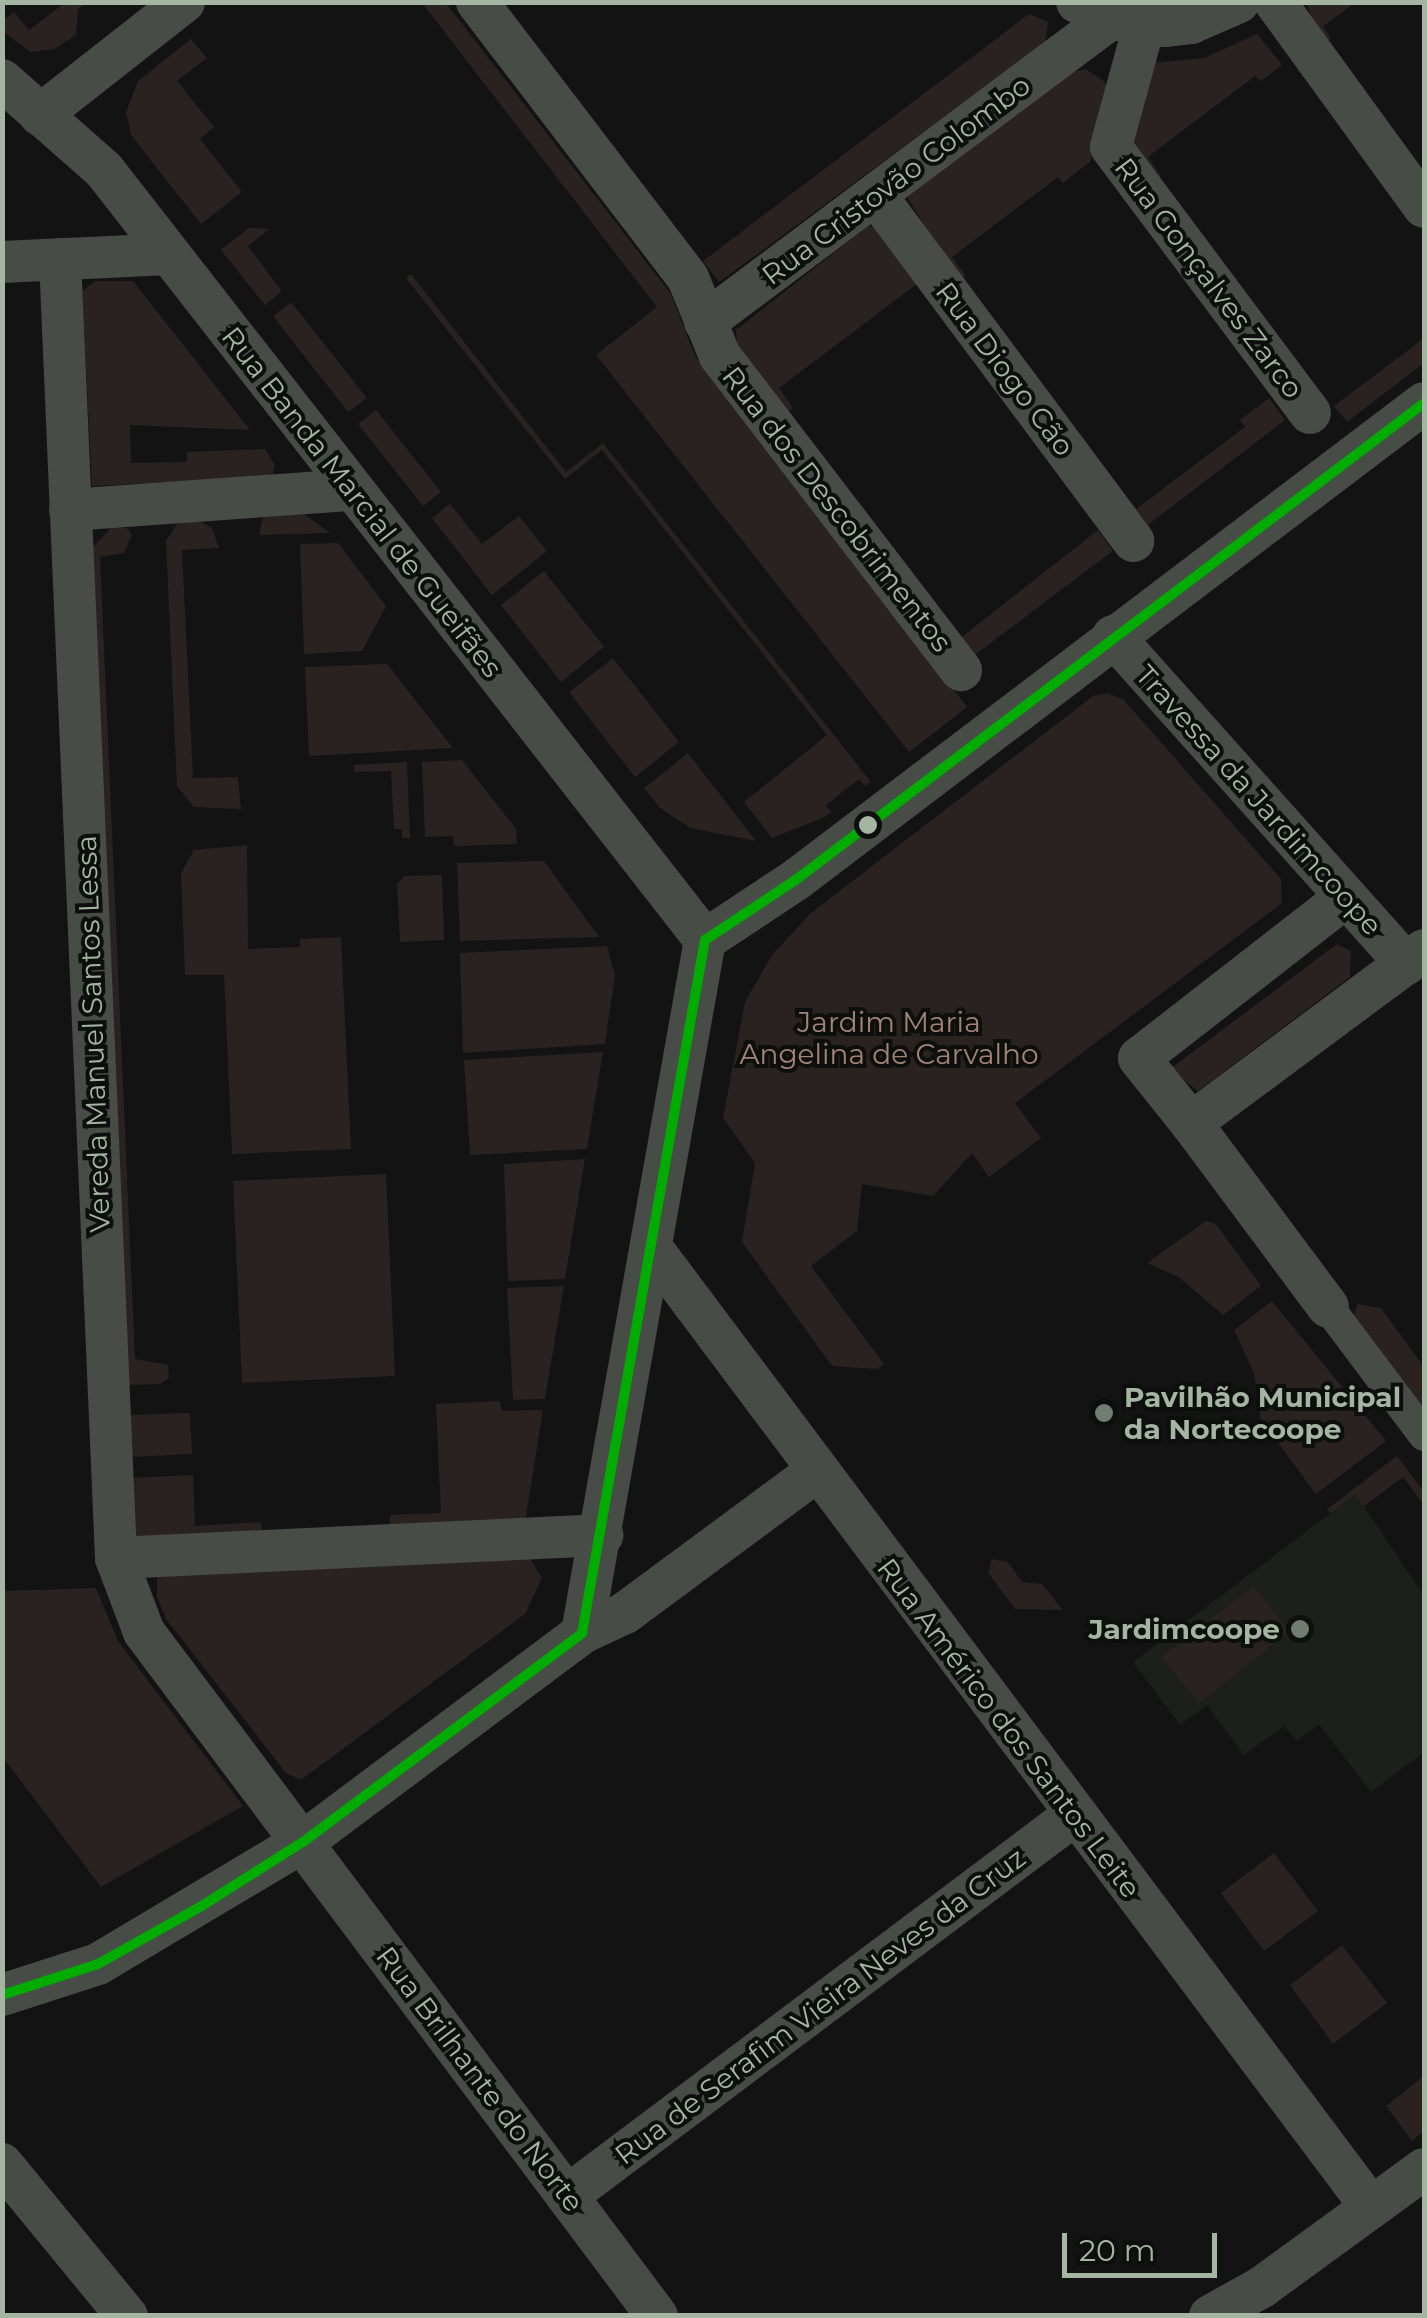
<!DOCTYPE html>
<html>
<head>
<meta charset="utf-8">
<style>
	body { margin:0 }
	#map { position:relative; width:1427px; height:2318px; overflow:hidden; background:#131313; font-family:Montserrat,sans-serif }
	div>[style] { position:absolute }
	.built>* { inset:0; background:#1d1f1d }
	.green>* { inset:0; background:#292220 }
	.pedestrian>* { height:32px; margin:-16px; padding:0 16px; transform-origin:16px; border-radius:16px; background:#474c47 }
	.minor>* { height:42px; margin:-21px; padding:0 21px; transform-origin:21px; border-radius:21px; background:#474c47 }
	.bus-1>* { height:10px; margin:-5px; padding:0 5px; transform-origin:5px; border-radius:5px; background:#00ac00 }
	.dots>* { width:28px; height:28px; translate:-50% -50%; box-sizing:border-box; border:5px solid #0d0f0d; border-radius:50% }
	span { translate:-50% -50%; white-space:nowrap; text-align:center; line-height:1.15; -webkit-text-stroke:8px #0d0f0d; paint-order:stroke }
	.street-label { font-size:28px; color:#a4b6a2 }
	.park-label { font-size:28px; color:#a38277 }
	.poi-label { font-size:28px; color:#a4b6a2; font-weight:700 }
	.left { translate:0 -50%; text-align:left }
	.right { translate:-100% -50%; text-align:right }
	.frame { position:absolute; inset:0; border:5px solid #a4b6a2; pointer-events:none }
	.scale { position:absolute; left:1062px; top:2233px; width:155px; height:45px; box-sizing:border-box; border:5px solid #a4b6a2; border-top:0; padding-left:12px; font-size:30px; line-height:35px; white-space:nowrap; color:#a4b6a2; -webkit-text-stroke:8px #0d0f0d; paint-order:stroke }
</style>
</head>
<body>
<div id="map">
	<div class="built">
		<i style="clip-path:polygon(1356px 1494px,1424px 1596px,1424px 1752px,1371px 1792px,1319px 1724px,1297px 1741px,1284px 1726px,1244px 1755px,1207px 1705px,1180px 1725px,1133px 1662px)"></i>
	</div>
	<div class="green">
		<i style="clip-path:polygon(65px 3px,86px 3px,78px 9px,76px 35px,54px 49px,30px 52px,3px 31px,3px 21px,14px 12px,29px 30px)"></i>
		<i style="clip-path:polygon(422px 3px,446px 3px,671px 294px,695px 356px,967px 707px,909px 752px,596px 355px,657px 307px)"></i>
		<i style="clip-path:polygon(1306px 3px,1355px 3px,1323px 26px,1331px 38px,1324px 44px)"></i>
		<i style="clip-path:polygon(1029px 14px,1048px 22px,1045px 43px,719px 282px,703px 261px)"></i>
		<i style="clip-path:polygon(1257px 34px,1282px 65px,1261px 81px,1255px 76px,1148px 157px,1161px 176px,1156px 179px,1129px 143px,1153px 63px,1204px 58px)"></i>
		<i style="clip-path:polygon(191px 39px,207px 58px,177px 81px,214px 127px,200px 139px,242px 192px,201px 224px,131px 135px,126px 112px,138px 81px)"></i>
		<i style="clip-path:polygon(1086px 69px,1105px 82px,1108px 97px,1090px 162px,1063px 183px,1058px 177px,952px 257px,966px 276px,959px 281px,907px 197px,1068px 73px)"></i>
		<i style="clip-path:polygon(868px 226px,879px 228px,921px 281px,779px 388px,793px 408px,788px 412px,737px 346px,736px 330px)"></i>
		<i style="clip-path:polygon(249px 228px,270px 229px,248px 246px,282px 291px,265px 305px,221px 250px)"></i>
		<i style="clip-path:polygon(411px 274px,566px 472px,603px 443px,871px 782px,865px 786px,859px 779px,826px 805px,831px 812px,825px 817px,772px 838px,744px 802px,827px 735px,602px 450px,565px 479px,406px 278px)"></i>
		<i style="clip-path:polygon(95px 281px,133px 281px,250px 430px,130px 425px,131px 463px,187px 462px,187px 452px,265px 449px,275px 465px,272px 477px,92px 486px,82px 291px)"></i>
		<i style="clip-path:polygon(291px 302px,367px 398px,348px 412px,273px 316px)"></i>
		<i style="clip-path:polygon(1424px 338px,1424px 363px,1347px 422px,1334px 406px)"></i>
		<i style="clip-path:polygon(1269px 398px,1285px 420px,1148px 525px,1136px 509px,1245px 427px,1240px 420px)"></i>
		<i style="clip-path:polygon(376px 410px,441px 492px,423px 506px,358px 424px)"></i>
		<i style="clip-path:polygon(450px 504px,482px 544px,519px 516px,547px 551px,492px 595px,432px 518px)"></i>
		<i style="clip-path:polygon(264px 511px,303px 513px,330px 533px,259px 535px)"></i>
		<i style="clip-path:polygon(198px 520px,212px 528px,219px 548px,182px 550px,193px 778px,238px 777px,241px 809px,194px 807px,177px 786px,166px 541px,177px 524px)"></i>
		<i style="clip-path:polygon(112px 527px,127px 528px,132px 535px,124px 553px,100px 557px,135px 1359px,168px 1365px,169px 1378px,160px 1384px,126px 1385px,93px 547px)"></i>
		<i style="clip-path:polygon(1098px 530px,1113px 551px,972px 657px,959px 639px)"></i>
		<i style="clip-path:polygon(338px 543px,386px 606px,362px 651px,304px 654px,300px 544px)"></i>
		<i style="clip-path:polygon(544px 571px,604px 647px,561px 682px,501px 605px)"></i>
		<i style="clip-path:polygon(613px 658px,679px 742px,635px 777px,569px 692px)"></i>
		<i style="clip-path:polygon(387px 664px,453px 748px,309px 756px,305px 667px)"></i>
		<i style="clip-path:polygon(1108px 693px,1124px 700px,1281px 879px,1282px 903px,1015px 1103px,1041px 1138px,989px 1177px,972px 1153px,933px 1196px,862px 1184px,857px 1231px,811px 1266px,884px 1364px,877px 1369px,832px 1366px,742px 1242px,755px 1163px,723px 1118px,745px 1002px,772px 955px,811px 913px,1093px 696px)"></i>
		<i style="clip-path:polygon(688px 753px,756px 841px,690px 828px,660px 808px,644px 788px)"></i>
		<i style="clip-path:polygon(462px 760px,516px 829px,517px 844px,454px 846px,453px 836px,425px 837px,422px 762px)"></i>
		<i style="clip-path:polygon(407px 762px,410px 838px,402px 838px,402px 829px,394px 829px,391px 771px,354px 772px,354px 765px)"></i>
		<i style="clip-path:polygon(247px 845px,248px 949px,300px 947px,300px 939px,341px 937px,351px 1149px,232px 1154px,224px 975px,185px 975px,181px 873px,194px 850px)"></i>
		<i style="clip-path:polygon(544px 861px,599px 937px,460px 941px,457px 863px)"></i>
		<i style="clip-path:polygon(442px 875px,444px 940px,400px 942px,397px 884px,404px 876px)"></i>
		<i style="clip-path:polygon(1337px 944px,1351px 951px,1350px 977px,1198px 1091px,1170px 1069px)"></i>
		<i style="clip-path:polygon(607px 946px,615px 975px,605px 1044px,463px 1053px,460px 953px)"></i>
		<i style="clip-path:polygon(603px 1052px,587px 1149px,470px 1155px,464px 1060px)"></i>
		<i style="clip-path:polygon(585px 1159px,565px 1279px,508px 1281px,504px 1164px)"></i>
		<i style="clip-path:polygon(386px 1174px,395px 1376px,242px 1383px,233px 1181px)"></i>
		<i style="clip-path:polygon(1206px 1221px,1216px 1224px,1261px 1286px,1223px 1315px,1180px 1278px,1147px 1263px)"></i>
		<i style="clip-path:polygon(564px 1286px,545px 1399px,513px 1400px,507px 1288px)"></i>
		<i style="clip-path:polygon(1272px 1301px,1386px 1441px,1316px 1494px,1261px 1420px,1254px 1373px,1234px 1330px)"></i>
		<i style="clip-path:polygon(1358px 1304px,1381px 1308px,1424px 1367px,1424px 1414px,1353px 1318px)"></i>
		<i style="clip-path:polygon(500px 1401px,502px 1411px,543px 1410px,525px 1523px,390px 1528px,390px 1515px,441px 1513px,436px 1404px)"></i>
		<i style="clip-path:polygon(190px 1413px,192px 1454px,129px 1457px,128px 1415px)"></i>
		<i style="clip-path:polygon(1397px 1456px,1424px 1492px,1424px 1505px,1403px 1477px,1364px 1506px,1355px 1495px,1331px 1513px,1327px 1509px)"></i>
		<i style="clip-path:polygon(193px 1475px,195px 1526px,261px 1522px,262px 1535px,133px 1540px,131px 1478px)"></i>
		<i style="clip-path:polygon(530px 1559px,542px 1578px,525px 1614px,301px 1780px,286px 1773px,166px 1619px,157px 1596px,157px 1575px)"></i>
		<i style="clip-path:polygon(992px 1559px,1008px 1562px,1022px 1582px,1042px 1584px,1063px 1610px,1015px 1609px,988px 1573px)"></i>
		<i style="clip-path:polygon(1254px 1586px,1289px 1632px,1199px 1703px,1162px 1657px)"></i>
		<i style="clip-path:polygon(96px 1588px,118px 1641px,243px 1806px,101px 1887px,2px 1756px,3px 1591px)"></i>
		<i style="clip-path:polygon(1274px 1853px,1318px 1911px,1264px 1951px,1221px 1893px)"></i>
		<i style="clip-path:polygon(1342px 1945px,1387px 2003px,1333px 2044px,1290px 1985px)"></i>
		<i style="clip-path:polygon(1424px 2076px,1424px 2131px,1412px 2141px,1386px 2106px)"></i>
	</div>
	<div class="pedestrian">
		<i style="left:1328px;top:1307px;width:160px;rotate:53.1deg"></i>
	</div>
	<div class="minor">
		<i style="left:477px;top:2px;width:347px;rotate:52.6deg"></i>
		<i style="left:688px;top:278px;width:84px;rotate:67.7deg"></i>
		<i style="left:720px;top:356px;width:396px;rotate:52.5deg"></i>
		<i style="left:1077px;top:2px;width:37px;rotate:27deg"></i>
		<i style="left:1110px;top:19px;width:54px;rotate:7.4deg"></i>
		<i style="left:1164px;top:26px;width:27px;rotate:-6deg"></i>
		<i style="left:1191px;top:23px;width:52px;rotate:-23.6deg"></i>
		<i style="left:1275px;top:2px;width:253px;rotate:54deg"></i>
		<i style="left:1144px;top:26px;width:125px;rotate:105.3deg"></i>
		<i style="left:1111px;top:147px;width:332px;rotate:53.2deg"></i>
		<i style="left:2px;top:80px;width:136px;rotate:41.4deg"></i>
		<i style="left:104px;top:170px;width:977px;rotate:52.03deg"></i>
		<i style="left:40px;top:115px;width:183px;rotate:-38.1deg"></i>
		<i style="left:877px;top:197px;width:429px;rotate:53.3deg"></i>
		<i style="left:60px;top:259px;width:1300px;rotate:87.53deg"></i>
		<i style="left:116px;top:1558px;width:79px;rotate:69.3deg"></i>
		<i style="left:144px;top:1632px;width:855px;rotate:53.13deg"></i>
		<i style="left:2px;top:262px;width:167px;rotate:-2.7deg"></i>
		<i style="left:705px;top:322px;width:506px;rotate:-36.8deg"></i>
		<i style="left:70px;top:510px;width:283px;rotate:-4.1deg"></i>
		<i style="left:1113px;top:636px;width:440px;rotate:48.2deg"></i>
		<i style="left:1346px;top:897px;width:262px;rotate:142.1deg"></i>
		<i style="left:1139px;top:1058px;width:83px;rotate:51.3deg"></i>
		<i style="left:1191px;top:1123px;width:290px;rotate:-36.6deg"></i>
		<i style="left:705px;top:940px;width:110px;rotate:-33.5deg"></i>
		<i style="left:797px;top:879px;width:787px;rotate:-37.2deg"></i>
		<i style="left:1191px;top:1123px;width:229px;rotate:53.3deg"></i>
		<i style="left:651px;top:1247px;width:1200px;rotate:53.13deg"></i>
		<i style="left:116px;top:1558px;width:487px;rotate:-2.7deg"></i>
		<i style="left:582px;top:1633px;width:704px;rotate:-79.94deg"></i>
		<i style="left:2px;top:1995px;width:101px;rotate:-17.9deg"></i>
		<i style="left:98px;top:1964px;width:239px;rotate:-30.8deg"></i>
		<i style="left:303px;top:1842px;width:349px;rotate:-36.8deg"></i>
		<i style="left:582px;top:1633px;width:47px;rotate:-24.9deg"></i>
		<i style="left:625px;top:1613px;width:239px;rotate:-36.5deg"></i>
		<i style="left:2px;top:2164px;width:197px;rotate:50.6deg"></i>
		<i style="left:567px;top:2196px;width:633px;rotate:-36.91deg"></i>
		<i style="left:1210px;top:2316px;width:60px;rotate:-29.1deg"></i>
		<i style="left:1262px;top:2287px;width:200px;rotate:-36.1deg"></i>
	</div>
	<div class="bus-1">
		<i style="left:705px;top:940px;width:110px;rotate:-33.5deg"></i>
		<i style="left:797px;top:879px;width:787px;rotate:-37.2deg"></i>
		<i style="left:2px;top:1995px;width:101px;rotate:-17.9deg"></i>
		<i style="left:98px;top:1964px;width:117px;rotate:-29.2deg"></i>
		<i style="left:200px;top:1907px;width:122px;rotate:-32.3deg"></i>
		<i style="left:303px;top:1842px;width:349px;rotate:-36.8deg"></i>
		<i style="left:582px;top:1633px;width:704px;rotate:-79.94deg"></i>
	</div>
	<div class="dots">
		<i style="left:868px;top:825px;background:#a4b6a2"></i>
		<i style="left:1104px;top:1413px;background:#717d70"></i>
		<i style="left:1300px;top:1629px;background:#717d70"></i>
	</div>
	<div class="street-label">
		<span style="left:896px;top:180px;rotate:-37deg">Rua Cristovão Colombo</span>
		<span style="left:1209px;top:278px;rotate:53deg">Rua Gonçalves Zarco</span>
		<span style="left:1005px;top:369px;rotate:53deg">Rua Diogo Cão</span>
		<span style="left:362px;top:502px;rotate:52deg">Rua Banda Marcial de Gueifães</span>
		<span style="left:837px;top:509px;rotate:52deg">Rua dos Descobrimentos</span>
		<span style="left:1259px;top:800px;rotate:48deg">Travessa da Jardimcoope</span>
		<span style="left:93px;top:1034px;rotate:-92deg">Vereda Manuel Santos Lessa</span>
		<span style="left:1009px;top:1728px;rotate:53deg">Rua Américo dos Santos Leite</span>
		<span style="left:820px;top:2006px;rotate:-37deg">Rua de Serafim Vieira Neves da Cruz</span>
		<span style="left:480px;top:2079px;rotate:53deg">Rua Brilhante do Norte</span>
	</div>
	<div class="park-label">
		<span style="left:889px;top:1038px">Jardim Maria<br>Angelina de Carvalho</span>
	</div>
	<div class="poi-label">
		<span class="left" style="left:1124px;top:1413px">Pavilhão Municipal<br>da Nortecoope</span>
		<span class="right" style="left:1280px;top:1629px">Jardimcoope</span>
	</div>
	<div class="frame"></div>
	<div class="scale">20 m</div>
</div>
</body>
</html>
